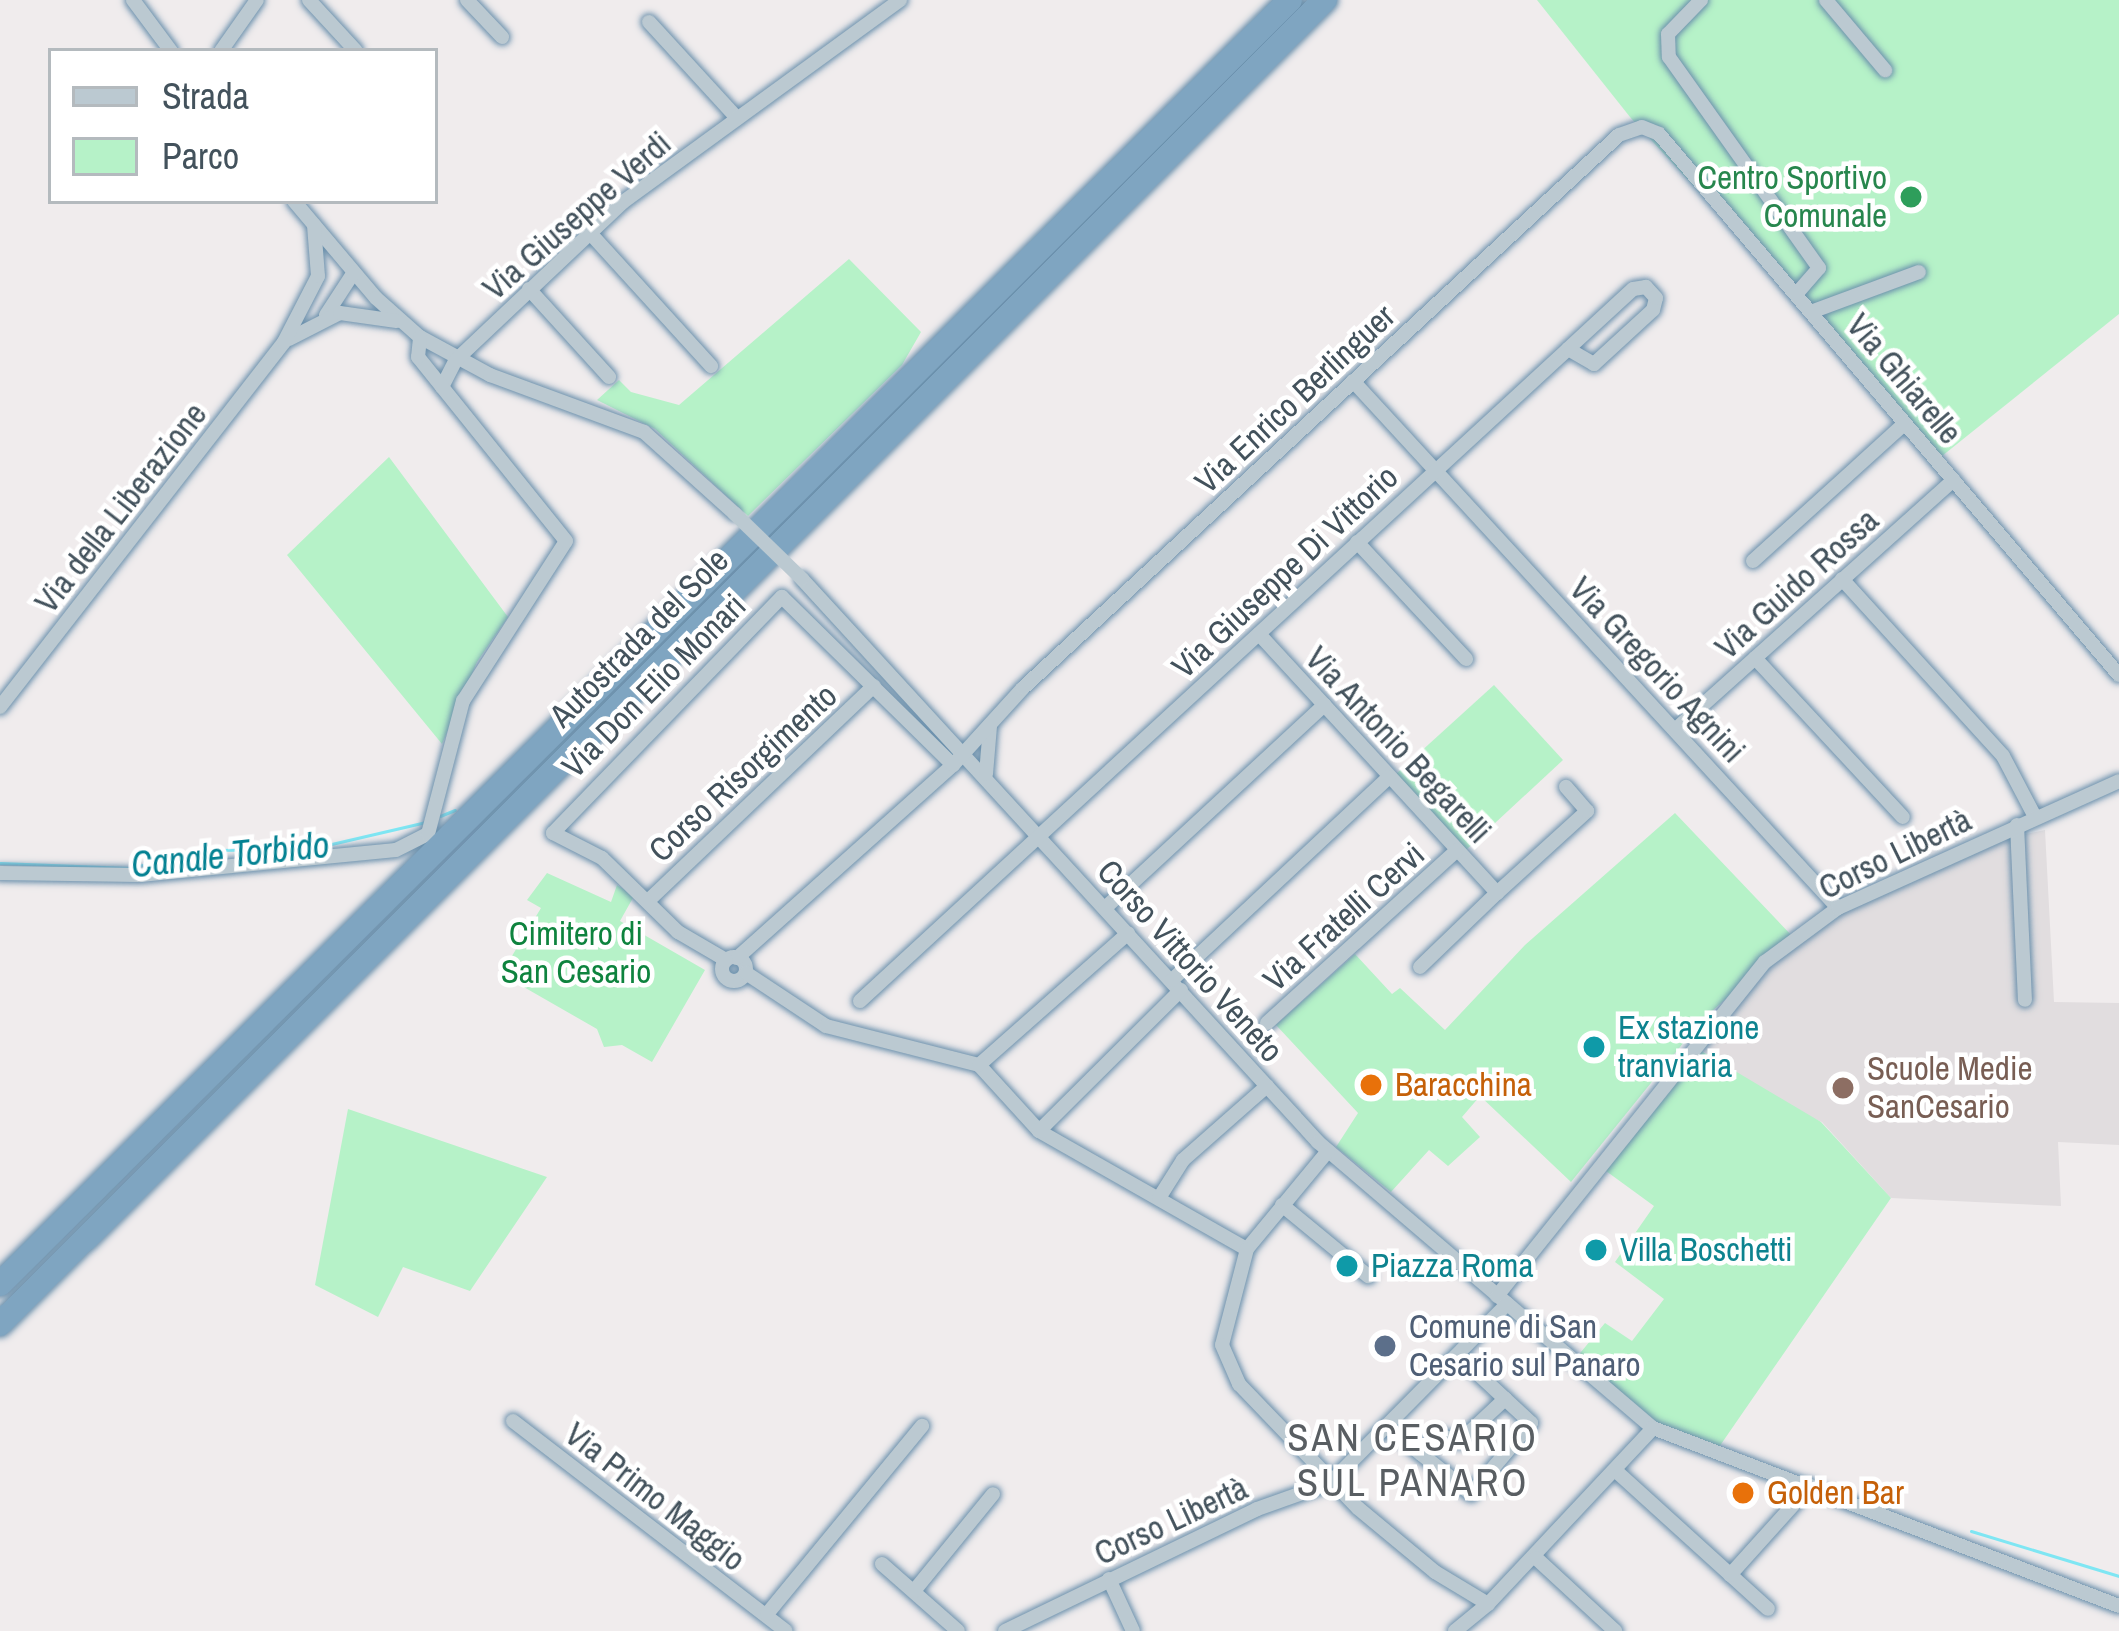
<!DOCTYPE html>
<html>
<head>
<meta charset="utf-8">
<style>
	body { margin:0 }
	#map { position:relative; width:2119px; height:1631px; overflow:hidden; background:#f0eced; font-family:"Archivo Narrow",sans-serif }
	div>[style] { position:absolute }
	.education>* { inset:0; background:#e1dddf }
	.green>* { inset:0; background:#b6f2c8 }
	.stream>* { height:3px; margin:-1.5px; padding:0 1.5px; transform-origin:1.5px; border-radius:1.5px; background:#7fe6f3 }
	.roads { filter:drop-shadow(0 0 3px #6b90ac) drop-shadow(0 0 3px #6b90ac) }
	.minor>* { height:14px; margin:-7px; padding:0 7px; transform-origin:7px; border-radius:7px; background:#bbc9d1 }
	.minor>.ring { margin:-7px; padding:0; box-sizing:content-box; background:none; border:14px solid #bbc9d1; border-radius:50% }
	.motorway>* { height:24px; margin:-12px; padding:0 12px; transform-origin:12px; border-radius:12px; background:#7fa5c1 }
	.minor-bridge>* { height:14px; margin:-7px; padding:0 7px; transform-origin:7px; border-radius:7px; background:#bbc9d1 }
	.dots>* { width:33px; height:33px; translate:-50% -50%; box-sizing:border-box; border:6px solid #fff; border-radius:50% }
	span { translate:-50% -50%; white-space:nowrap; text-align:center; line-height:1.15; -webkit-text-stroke:9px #fff; paint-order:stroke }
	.leisure-label { font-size:33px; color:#27864d }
	.right { translate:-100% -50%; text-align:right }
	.street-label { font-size:33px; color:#43525c }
	.park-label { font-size:33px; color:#0e833e }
	.culture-label { font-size:33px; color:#0d838f }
	.left { translate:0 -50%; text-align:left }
	.education-label { font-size:33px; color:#785e54 }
	.food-label { font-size:33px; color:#c56008 }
	.service-label { font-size:33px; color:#4e5e75 }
	.water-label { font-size:36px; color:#038192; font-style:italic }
	.quarter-label { font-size:39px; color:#595e62; letter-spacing:3px }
	.legend { position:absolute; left:48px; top:48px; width:390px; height:156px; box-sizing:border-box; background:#fff; border:3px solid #b4babe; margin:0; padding:15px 21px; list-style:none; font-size:36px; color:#43525c }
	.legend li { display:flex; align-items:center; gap:24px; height:60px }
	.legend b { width:60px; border:3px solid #b4babe }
</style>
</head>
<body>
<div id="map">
	<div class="education">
		<i style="clip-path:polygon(2045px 830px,2054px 1002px,2119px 1003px,2119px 1145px,2058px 1142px,2061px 1206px,1891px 1198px,1822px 1122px,1787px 1108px,1686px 1040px,1757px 968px,1848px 908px,1998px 840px)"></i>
	</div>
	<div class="green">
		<i style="clip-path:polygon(1537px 0,2119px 0,2119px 314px,1942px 456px,1630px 117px)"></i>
		<i style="clip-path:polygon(849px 259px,921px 332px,902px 365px,748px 516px,655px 429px,597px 400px,619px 380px,631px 392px,679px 405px)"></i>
		<i style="clip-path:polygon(389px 457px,508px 617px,477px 662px,442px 744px,287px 555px)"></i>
		<i style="clip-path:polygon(1494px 685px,1563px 760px,1466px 850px,1396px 774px)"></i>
		<i style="clip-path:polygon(1675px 813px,1794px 938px,1701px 1021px,1571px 1182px,1480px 1096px,1462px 1117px,1480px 1137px,1448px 1166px,1429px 1150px,1391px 1192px,1336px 1147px,1358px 1113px,1276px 1025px,1355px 954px,1392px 994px,1400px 988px,1445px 1030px,1525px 945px)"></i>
		<i style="clip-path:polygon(547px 873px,611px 902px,617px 885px,634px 896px,620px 921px,705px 970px,652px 1062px,622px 1045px,604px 1047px,597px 1029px,501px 974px,541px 908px,527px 900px)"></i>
		<i style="clip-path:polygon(1698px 1049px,1821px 1122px,1891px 1198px,1717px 1450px,1647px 1419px,1576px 1358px,1605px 1323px,1632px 1341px,1664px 1299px,1615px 1262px,1654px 1206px,1606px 1171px)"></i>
		<i style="clip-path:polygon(348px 1109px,547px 1177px,470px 1291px,403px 1267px,378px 1317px,315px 1285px)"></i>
	</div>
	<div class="stream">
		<i style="left:440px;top:816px;width:16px;rotate:-22deg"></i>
		<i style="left:0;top:863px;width:129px;rotate:2.2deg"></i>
		<i style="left:129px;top:868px;width:86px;rotate:-12.1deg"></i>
		<i style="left:213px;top:850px;width:97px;rotate:-0.6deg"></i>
		<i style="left:310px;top:849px;width:119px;rotate:-13.1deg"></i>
		<i style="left:1971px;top:1531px;width:155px;rotate:16.9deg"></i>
	</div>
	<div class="roads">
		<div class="minor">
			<i style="left:133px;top:0;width:64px;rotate:53.3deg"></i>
			<i style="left:309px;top:0;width:69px;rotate:47.3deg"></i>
			<i style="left:467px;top:0;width:51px;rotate:46.6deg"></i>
			<i style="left:1701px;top:0;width:47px;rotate:134.1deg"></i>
			<i style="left:1668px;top:34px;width:23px;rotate:88deg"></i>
			<i style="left:1669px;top:57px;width:259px;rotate:54.6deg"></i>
			<i style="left:1819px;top:268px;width:35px;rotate:131deg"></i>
			<i style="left:1826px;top:0;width:92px;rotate:49.9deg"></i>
			<i style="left:649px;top:22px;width:130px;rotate:47.5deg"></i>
			<i style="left:221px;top:51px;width:62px;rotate:-54.8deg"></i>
			<i style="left:294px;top:201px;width:127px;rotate:49.8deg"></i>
			<i style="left:376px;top:298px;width:59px;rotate:41.6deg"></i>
			<i style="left:420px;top:337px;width:80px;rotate:28.5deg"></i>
			<i style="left:490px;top:375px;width:164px;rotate:20.3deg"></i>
			<i style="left:644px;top:432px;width:122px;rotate:42deg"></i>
			<i style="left:590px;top:233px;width:180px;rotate:47.7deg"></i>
			<i style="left:529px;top:289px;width:119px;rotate:47.7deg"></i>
			<i style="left:1811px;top:312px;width:115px;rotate:-20.3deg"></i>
			<i style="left:326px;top:315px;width:51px;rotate:-56.9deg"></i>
			<i style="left:289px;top:339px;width:57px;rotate:-27deg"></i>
			<i style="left:340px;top:313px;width:57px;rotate:8.1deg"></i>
			<i style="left:1353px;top:381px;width:716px;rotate:47.38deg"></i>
			<i style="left:442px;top:387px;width:30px;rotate:-63deg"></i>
			<i style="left:456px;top:360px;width:230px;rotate:-43.4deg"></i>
			<i style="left:623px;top:202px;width:343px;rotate:-36.1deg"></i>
			<i style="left:1357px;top:542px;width:160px;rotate:47deg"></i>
			<i style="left:1753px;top:561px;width:205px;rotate:-42.2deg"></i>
			<i style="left:802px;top:579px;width:764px;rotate:47.49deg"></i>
			<i style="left:1318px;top:1142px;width:440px;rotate:40.5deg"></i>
			<i style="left:1653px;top:1428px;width:499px;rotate:20.9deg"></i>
			<i style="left:1842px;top:579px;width:239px;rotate:47.7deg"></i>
			<i style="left:2003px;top:756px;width:69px;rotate:62.3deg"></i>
			<i style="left:1259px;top:634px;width:352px;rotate:47.4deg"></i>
			<i style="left:1497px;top:893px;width:122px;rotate:-42.3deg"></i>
			<i style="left:1587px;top:811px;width:32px;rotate:-131deg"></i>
			<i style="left:1755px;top:658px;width:217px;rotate:47.1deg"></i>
			<i style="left:0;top:707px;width:462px;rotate:-52.1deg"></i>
			<i style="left:284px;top:342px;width:74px;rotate:-62.7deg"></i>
			<i style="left:318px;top:276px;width:51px;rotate:-94.5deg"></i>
			<i style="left:1676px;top:729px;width:373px;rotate:-41.9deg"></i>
			<i style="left:986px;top:774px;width:48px;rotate:-85.2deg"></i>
			<i style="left:2017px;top:825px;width:175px;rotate:87.4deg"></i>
			<i style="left:0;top:873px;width:140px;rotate:0.8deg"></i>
			<i style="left:140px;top:875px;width:257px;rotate:-5.6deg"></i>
			<i style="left:396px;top:850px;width:36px;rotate:-27deg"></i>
			<i style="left:428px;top:834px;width:138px;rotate:-75.3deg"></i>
			<i style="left:463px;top:701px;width:190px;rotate:-57.2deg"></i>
			<i style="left:566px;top:541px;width:236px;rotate:-128.8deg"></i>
			<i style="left:418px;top:357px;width:20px;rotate:-84deg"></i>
			<i style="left:650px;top:899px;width:309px;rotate:-43.6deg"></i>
			<i style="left:1105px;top:908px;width:299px;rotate:-42.8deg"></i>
			<i class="ring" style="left:722px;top:957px;width:10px;height:10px"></i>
			<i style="left:737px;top:958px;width:290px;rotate:-41.8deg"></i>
			<i style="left:953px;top:765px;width:104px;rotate:-47.7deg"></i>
			<i style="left:1023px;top:688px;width:813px;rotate:-42.86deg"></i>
			<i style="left:1619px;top:135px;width:24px;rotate:-19deg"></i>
			<i style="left:1642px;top:127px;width:18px;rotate:22deg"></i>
			<i style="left:1659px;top:134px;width:710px;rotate:49.63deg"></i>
			<i style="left:726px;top:960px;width:56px;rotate:-149.7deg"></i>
			<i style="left:678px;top:932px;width:106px;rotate:-135.8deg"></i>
			<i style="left:602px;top:858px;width:55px;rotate:-153deg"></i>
			<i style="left:553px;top:833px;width:329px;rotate:-45.9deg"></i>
			<i style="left:782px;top:597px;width:240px;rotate:44.5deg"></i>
			<i style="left:1420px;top:967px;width:107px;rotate:-43.9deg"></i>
			<i style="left:746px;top:973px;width:96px;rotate:33.5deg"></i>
			<i style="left:826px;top:1026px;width:158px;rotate:14.3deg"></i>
			<i style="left:979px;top:1065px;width:89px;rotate:47.7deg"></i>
			<i style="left:1039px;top:1131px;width:239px;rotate:29.6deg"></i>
			<i style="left:1172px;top:980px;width:297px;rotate:-43.1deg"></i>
			<i style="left:860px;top:1001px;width:962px;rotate:-42.64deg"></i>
			<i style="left:1568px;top:349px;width:30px;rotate:30deg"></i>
			<i style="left:1594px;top:364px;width:80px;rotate:-42.5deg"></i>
			<i style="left:1653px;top:310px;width:12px;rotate:-76deg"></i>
			<i style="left:1656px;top:298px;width:15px;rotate:-132deg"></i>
			<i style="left:1646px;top:287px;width:13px;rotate:171deg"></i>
			<i style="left:1633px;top:289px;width:88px;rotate:137.3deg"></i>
			<i style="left:1267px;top:1023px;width:257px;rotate:-42.3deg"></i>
			<i style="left:979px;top:1065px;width:199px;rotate:-41.5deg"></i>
			<i style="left:1039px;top:1131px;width:200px;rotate:-44.8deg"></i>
			<i style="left:1328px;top:1151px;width:127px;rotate:129.6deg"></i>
			<i style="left:1247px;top:1249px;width:99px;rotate:104.6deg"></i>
			<i style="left:1222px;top:1345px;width:43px;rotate:66.4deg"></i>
			<i style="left:1239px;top:1384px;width:172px;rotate:46.2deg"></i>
			<i style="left:1358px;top:1508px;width:100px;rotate:39.7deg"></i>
			<i style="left:1435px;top:1572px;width:62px;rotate:31.1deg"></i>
			<i style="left:1488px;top:1604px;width:241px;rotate:-46.8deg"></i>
			<i style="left:1159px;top:1198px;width:45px;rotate:-57.7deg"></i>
			<i style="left:1183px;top:1160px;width:112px;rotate:-41.4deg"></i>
			<i style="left:1282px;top:1205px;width:112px;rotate:39.5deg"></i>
			<i style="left:1497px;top:1296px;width:428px;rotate:-51.3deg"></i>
			<i style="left:1765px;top:962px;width:91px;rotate:-36.5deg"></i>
			<i style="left:1838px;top:908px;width:308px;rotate:-24.3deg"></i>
			<i style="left:513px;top:1421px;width:344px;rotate:37.6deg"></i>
			<i style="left:1390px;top:1429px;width:104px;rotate:38.7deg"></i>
			<i style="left:1471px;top:1494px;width:93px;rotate:-49.8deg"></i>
			<i style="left:1531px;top:1423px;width:97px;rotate:-137.1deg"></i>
			<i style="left:1421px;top:1454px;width:25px;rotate:-50deg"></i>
			<i style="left:1437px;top:1435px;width:24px;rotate:15deg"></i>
			<i style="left:1460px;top:1441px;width:62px;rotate:-43deg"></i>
			<i style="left:1616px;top:1471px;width:205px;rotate:42.2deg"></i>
			<i style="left:1536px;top:1558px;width:108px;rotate:42.7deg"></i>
			<i style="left:882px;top:1564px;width:101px;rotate:41.4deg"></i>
			<i style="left:1730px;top:1575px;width:120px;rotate:-48deg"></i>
			<i style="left:1109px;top:1579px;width:57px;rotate:65.2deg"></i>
			<i style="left:914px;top:1591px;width:125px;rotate:-50.8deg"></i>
			<i style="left:767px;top:1614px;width:244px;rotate:-50.5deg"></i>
			<i style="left:1005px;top:1631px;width:280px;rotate:-25.8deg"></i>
			<i style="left:1257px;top:1509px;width:77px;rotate:-19.6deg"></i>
			<i style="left:1330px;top:1483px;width:252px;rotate:-45.3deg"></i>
			<i style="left:1455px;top:1631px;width:43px;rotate:-39.3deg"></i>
		</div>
		<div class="motorway">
			<i style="left:0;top:1284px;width:1820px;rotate:-44.87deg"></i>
			<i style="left:0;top:1324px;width:1873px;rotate:-44.98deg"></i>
		</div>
	</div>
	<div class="minor-bridge">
		<i style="left:735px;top:514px;width:93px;rotate:44.1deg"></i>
	</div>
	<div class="dots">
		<i style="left:1911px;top:197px;background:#2e9e5b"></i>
		<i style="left:1594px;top:1047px;background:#0f9aa8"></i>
		<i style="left:1371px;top:1085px;background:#e8710a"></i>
		<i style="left:1843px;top:1088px;background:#8d6e63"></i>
		<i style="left:1596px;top:1250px;background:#0f9aa8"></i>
		<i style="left:1347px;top:1266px;background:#0f9aa8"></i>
		<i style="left:1385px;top:1346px;background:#5c6f8a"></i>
		<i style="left:1743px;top:1493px;background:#e8710a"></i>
	</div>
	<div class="leisure-label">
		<span class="right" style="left:1887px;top:197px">Centro Sportivo<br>Comunale</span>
	</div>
	<div class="street-label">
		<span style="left:577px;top:216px;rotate:-41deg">Via Giuseppe Verdi</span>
		<span style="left:1904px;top:379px;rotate:50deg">Via Ghiarelle</span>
		<span style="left:1295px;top:399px;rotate:-43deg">Via Enrico Berlinguer</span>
		<span style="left:121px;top:508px;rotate:-52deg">Via della Liberazione</span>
		<span style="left:1285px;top:572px;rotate:-43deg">Via Giuseppe Di Vittorio</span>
		<span style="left:1797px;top:584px;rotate:-42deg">Via Guido Rossa</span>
		<span style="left:639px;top:638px;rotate:-45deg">Autostrada del Sole</span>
		<span style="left:1657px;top:670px;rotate:47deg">Via Gregorio Agnini</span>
		<span style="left:654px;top:686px;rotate:-45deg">Via Don Elio Monari</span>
		<span style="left:1398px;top:745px;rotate:47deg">Via Antonio Begarelli</span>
		<span style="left:743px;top:773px;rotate:-43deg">Corso Risorgimento</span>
		<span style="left:1895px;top:854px;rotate:-26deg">Corso Libertà</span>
		<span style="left:1344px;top:917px;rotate:-42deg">Via Fratelli Cervi</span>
		<span style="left:1190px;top:961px;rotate:48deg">Corso Vittorio Veneto</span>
		<span style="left:655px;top:1497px;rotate:38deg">Via Primo Maggio</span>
		<span style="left:1171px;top:1521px;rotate:-25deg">Corso Libertà</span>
	</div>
	<div class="park-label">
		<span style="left:576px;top:953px">Cimitero di<br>San Cesario</span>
	</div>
	<div class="culture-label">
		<span class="left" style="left:1618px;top:1047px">Ex stazione<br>tranviaria</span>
		<span class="left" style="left:1620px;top:1250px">Villa Boschetti</span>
		<span class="left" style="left:1371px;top:1266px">Piazza Roma</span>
	</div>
	<div class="education-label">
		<span class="left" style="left:1867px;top:1088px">Scuole Medie<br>SanCesario</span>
	</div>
	<div class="food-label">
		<span class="left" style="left:1395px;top:1085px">Baracchina</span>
		<span class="left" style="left:1767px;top:1493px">Golden Bar</span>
	</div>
	<div class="service-label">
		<span class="left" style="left:1409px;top:1346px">Comune di San<br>Cesario sul Panaro</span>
	</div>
	<div class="water-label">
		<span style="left:230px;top:855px;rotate:-6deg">Canale Torbido</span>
	</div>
	<div class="quarter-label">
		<span style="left:1413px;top:1460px">SAN CESARIO<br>SUL PANARO</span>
	</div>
	<ul class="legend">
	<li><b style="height:15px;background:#bbc9d1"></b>Strada</li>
	<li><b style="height:33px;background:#b6f2c8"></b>Parco</li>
	</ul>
</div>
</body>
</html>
